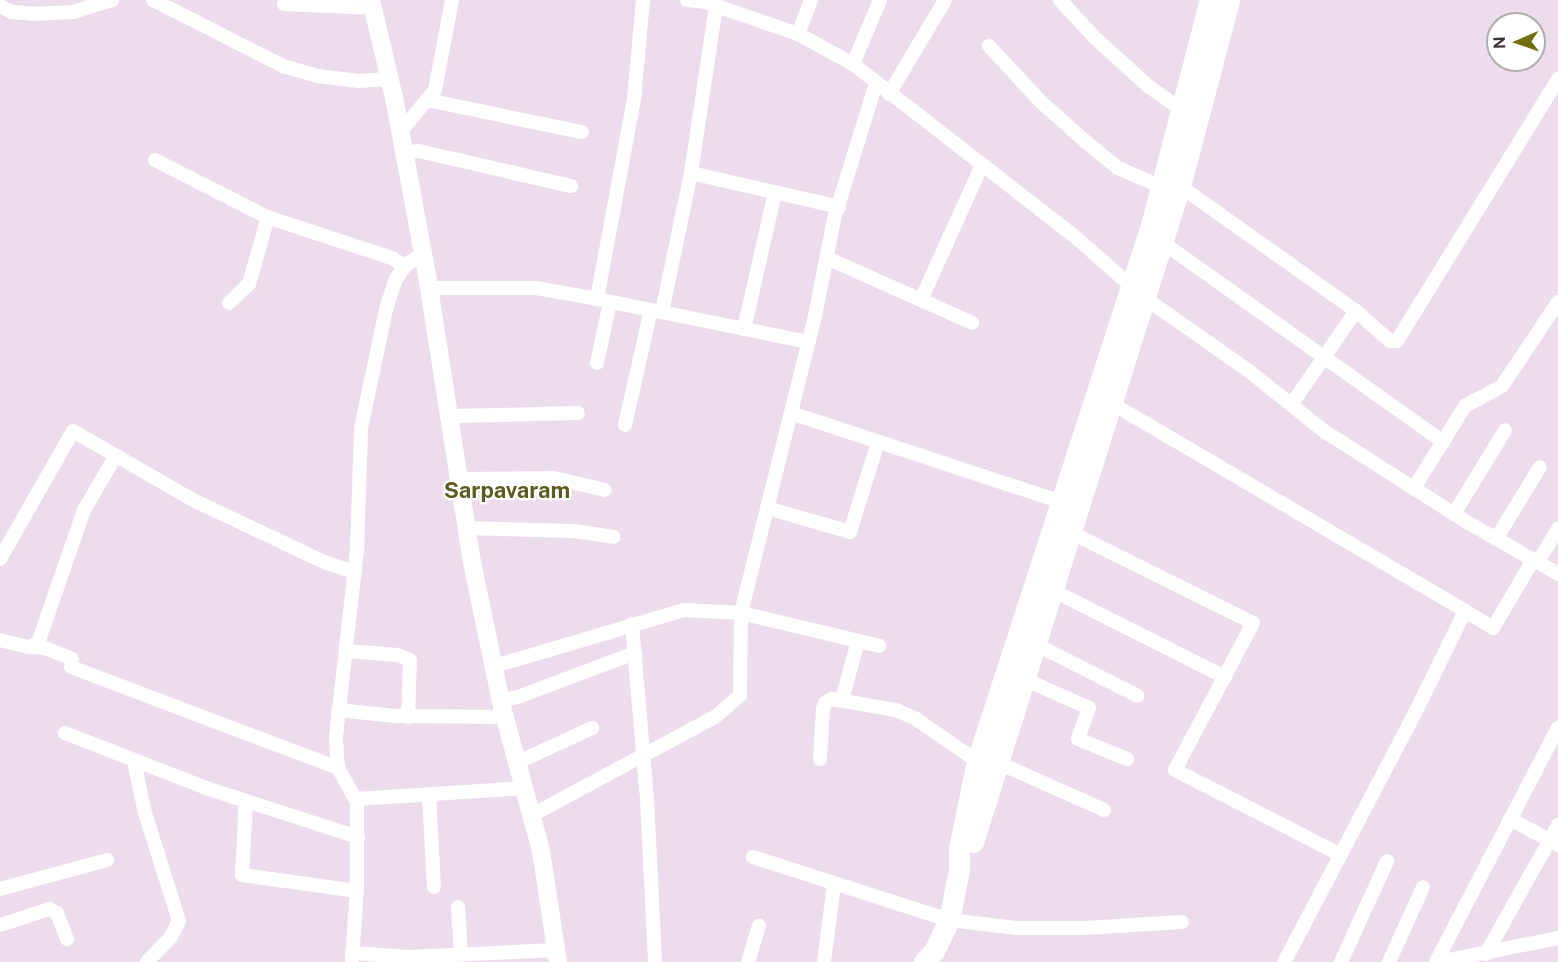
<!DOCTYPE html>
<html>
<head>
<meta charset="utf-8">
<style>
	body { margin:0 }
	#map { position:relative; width:1558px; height:962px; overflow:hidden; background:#eddceb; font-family:"Public Sans",sans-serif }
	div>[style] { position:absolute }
	.street>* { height:14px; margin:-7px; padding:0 7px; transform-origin:7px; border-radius:7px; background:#fff }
	.secondary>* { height:18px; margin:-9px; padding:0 9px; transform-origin:9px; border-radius:9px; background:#fff }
	.primary>* { height:21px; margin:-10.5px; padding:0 10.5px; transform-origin:10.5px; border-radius:10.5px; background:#fff }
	span { translate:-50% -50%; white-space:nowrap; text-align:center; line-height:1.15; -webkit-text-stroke:4.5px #fff; paint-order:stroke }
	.quarter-label { font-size:22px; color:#5c5a1e; font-weight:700 }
	.north { position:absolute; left:1486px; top:12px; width:60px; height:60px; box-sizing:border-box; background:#fff; border:2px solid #afadaf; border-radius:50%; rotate:268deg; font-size:16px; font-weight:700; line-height:24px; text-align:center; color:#383137 }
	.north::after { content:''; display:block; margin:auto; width:21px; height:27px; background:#716e0e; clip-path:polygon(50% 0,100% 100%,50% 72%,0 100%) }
</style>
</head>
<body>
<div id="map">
	<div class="street">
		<i style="left:153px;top:0;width:146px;rotate:26.9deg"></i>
		<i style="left:283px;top:66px;width:36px;rotate:16deg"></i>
		<i style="left:318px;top:76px;width:41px;rotate:7deg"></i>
		<i style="left:359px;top:81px;width:31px;rotate:-4deg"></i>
		<i style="left:643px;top:0;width:99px;rotate:95.2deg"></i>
		<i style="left:634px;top:99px;width:203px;rotate:100.5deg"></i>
		<i style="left:597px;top:299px;width:216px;rotate:11.5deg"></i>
		<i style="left:687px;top:0;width:18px;rotate:6deg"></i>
		<i style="left:705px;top:2px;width:98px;rotate:19deg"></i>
		<i style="left:798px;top:34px;width:63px;rotate:28.6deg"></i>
		<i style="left:853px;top:64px;width:279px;rotate:37.9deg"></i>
		<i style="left:1073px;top:235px;width:96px;rotate:41.2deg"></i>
		<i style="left:1145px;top:298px;width:127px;rotate:35.1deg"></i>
		<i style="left:1249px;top:371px;width:96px;rotate:38.7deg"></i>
		<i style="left:1324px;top:431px;width:169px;rotate:32.5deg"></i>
		<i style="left:1467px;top:522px;width:105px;rotate:29.7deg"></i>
		<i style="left:1060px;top:0;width:50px;rotate:47.4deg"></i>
		<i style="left:1094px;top:37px;width:73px;rotate:42.2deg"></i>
		<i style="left:1148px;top:86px;width:42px;rotate:35.2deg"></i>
		<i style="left:284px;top:4px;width:90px;rotate:2.5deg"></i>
		<i style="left:0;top:6px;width:13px;rotate:27deg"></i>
		<i style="left:12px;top:12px;width:21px;rotate:5deg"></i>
		<i style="left:33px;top:14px;width:40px;rotate:-2.9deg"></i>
		<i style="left:73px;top:12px;width:41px;rotate:-17.1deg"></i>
		<i style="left:716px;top:6px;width:169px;rotate:98.5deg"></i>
		<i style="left:691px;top:173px;width:152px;rotate:12.9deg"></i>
		<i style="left:798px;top:34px;width:36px;rotate:-69deg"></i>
		<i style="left:989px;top:46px;width:76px;rotate:47.1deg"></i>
		<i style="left:1041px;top:102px;width:60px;rotate:41.6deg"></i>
		<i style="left:1086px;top:142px;width:41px;rotate:39.1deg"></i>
		<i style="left:1118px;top:168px;width:48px;rotate:23.4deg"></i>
		<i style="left:853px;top:64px;width:69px;rotate:-67.1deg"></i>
		<i style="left:889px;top:94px;width:109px;rotate:-59.2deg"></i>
		<i style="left:427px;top:100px;width:158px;rotate:11.7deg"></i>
		<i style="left:401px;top:131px;width:53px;rotate:-50.3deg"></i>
		<i style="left:435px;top:90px;width:92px;rotate:-79.3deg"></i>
		<i style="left:404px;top:153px;width:15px;rotate:-8deg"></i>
		<i style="left:419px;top:151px;width:156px;rotate:13deg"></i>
		<i style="left:155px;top:160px;width:126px;rotate:27deg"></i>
		<i style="left:267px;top:217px;width:132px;rotate:18.2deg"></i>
		<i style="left:392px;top:258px;width:15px;rotate:32deg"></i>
		<i style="left:1180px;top:186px;width:216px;rotate:35.4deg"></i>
		<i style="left:1356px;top:311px;width:114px;rotate:124.7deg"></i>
		<i style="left:1162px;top:242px;width:345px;rotate:35.4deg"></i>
		<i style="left:827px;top:258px;width:159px;rotate:24.1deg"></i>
		<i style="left:429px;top:288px;width:107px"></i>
		<i style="left:536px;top:288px;width:62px;rotate:10.2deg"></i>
		<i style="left:921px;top:300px;width:148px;rotate:-65.7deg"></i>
		<i style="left:229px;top:303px;width:28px;rotate:-44deg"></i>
		<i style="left:249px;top:284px;width:70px;rotate:-74.2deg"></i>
		<i style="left:1356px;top:311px;width:45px;rotate:41.4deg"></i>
		<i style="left:1390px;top:341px;width:7px"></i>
		<i style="left:1397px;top:341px;width:308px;rotate:-58.4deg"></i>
		<i style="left:662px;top:312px;width:142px;rotate:-78.2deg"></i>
		<i style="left:744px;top:329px;width:139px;rotate:-77.2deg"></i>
		<i style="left:597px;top:363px;width:62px;rotate:-78deg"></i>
		<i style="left:1111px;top:403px;width:411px;rotate:30.4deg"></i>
		<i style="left:1465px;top:611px;width:114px;rotate:116.1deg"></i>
		<i style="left:1415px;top:713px;width:281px;rotate:117.7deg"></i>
		<i style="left:791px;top:413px;width:285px;rotate:18.2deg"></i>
		<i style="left:450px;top:416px;width:128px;rotate:-1.3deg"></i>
		<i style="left:625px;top:425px;width:118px;rotate:-77.3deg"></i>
		<i style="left:460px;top:479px;width:94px;rotate:-0.6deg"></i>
		<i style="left:554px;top:478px;width:52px;rotate:13.2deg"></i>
		<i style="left:1414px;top:488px;width:97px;rotate:-58.1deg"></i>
		<i style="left:1465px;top:406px;width:42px;rotate:-28.4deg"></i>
		<i style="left:1502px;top:386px;width:101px;rotate:-56.3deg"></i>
		<i style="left:767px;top:508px;width:86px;rotate:16.1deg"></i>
		<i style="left:850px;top:532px;width:94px;rotate:-72.7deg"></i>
		<i style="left:1454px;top:514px;width:98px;rotate:-58.7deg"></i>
		<i style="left:467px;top:528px;width:107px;rotate:1.6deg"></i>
		<i style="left:574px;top:531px;width:40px;rotate:8.5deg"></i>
		<i style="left:1070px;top:532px;width:204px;rotate:26.4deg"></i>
		<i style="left:1253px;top:623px;width:166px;rotate:118deg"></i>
		<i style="left:1175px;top:770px;width:186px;rotate:27.1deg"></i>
		<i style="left:1496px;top:539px;width:84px;rotate:-58.6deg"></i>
		<i style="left:0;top:559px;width:147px;rotate:-60.3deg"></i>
		<i style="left:73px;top:431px;width:138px;rotate:29.9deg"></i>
		<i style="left:193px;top:500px;width:147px;rotate:25.3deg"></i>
		<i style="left:326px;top:563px;width:30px;rotate:17deg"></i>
		<i style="left:1538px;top:562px;width:39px;rotate:-59deg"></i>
		<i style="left:1052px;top:590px;width:194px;rotate:26.7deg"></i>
		<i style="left:1465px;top:611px;width:33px;rotate:31deg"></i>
		<i style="left:1493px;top:628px;width:79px;rotate:-59.5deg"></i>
		<i style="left:632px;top:624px;width:175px;rotate:85.1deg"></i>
		<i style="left:647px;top:798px;width:164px;rotate:87.2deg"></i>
		<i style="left:0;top:640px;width:30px;rotate:14deg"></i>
		<i style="left:29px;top:647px;width:10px;rotate:-24deg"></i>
		<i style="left:38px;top:643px;width:141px;rotate:-70.9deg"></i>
		<i style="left:84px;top:510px;width:61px;rotate:-59.7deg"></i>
		<i style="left:1035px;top:644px;width:115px;rotate:26.8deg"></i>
		<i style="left:33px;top:647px;width:12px;rotate:5deg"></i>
		<i style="left:45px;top:648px;width:29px;rotate:22deg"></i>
		<i style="left:346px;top:651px;width:52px;rotate:4.4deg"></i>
		<i style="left:398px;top:655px;width:13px;rotate:23deg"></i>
		<i style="left:410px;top:660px;width:57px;rotate:92deg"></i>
		<i style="left:495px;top:666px;width:197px;rotate:-16.5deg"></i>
		<i style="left:684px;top:610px;width:57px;rotate:3deg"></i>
		<i style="left:741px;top:613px;width:142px;rotate:13.4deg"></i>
		<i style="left:71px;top:667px;width:285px;rotate:20.7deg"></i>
		<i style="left:1024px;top:679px;width:71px;rotate:24deg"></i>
		<i style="left:1089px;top:708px;width:33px;rotate:110deg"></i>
		<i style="left:1078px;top:739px;width:53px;rotate:22.2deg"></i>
		<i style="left:842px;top:700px;width:61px;rotate:-74.8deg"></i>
		<i style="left:500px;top:701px;width:18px;rotate:-13deg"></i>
		<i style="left:518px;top:697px;width:125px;rotate:-20.6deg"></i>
		<i style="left:338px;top:710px;width:57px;rotate:6deg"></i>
		<i style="left:395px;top:716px;width:109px;rotate:0.5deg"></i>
		<i style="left:65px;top:733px;width:151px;rotate:21.3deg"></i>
		<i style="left:206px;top:788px;width:160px;rotate:17.9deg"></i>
		<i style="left:820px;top:759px;width:50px;rotate:-86.6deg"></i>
		<i style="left:823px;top:709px;width:6px;rotate:-72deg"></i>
		<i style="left:825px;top:703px;width:8px;rotate:-30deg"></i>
		<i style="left:832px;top:699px;width:65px;rotate:9.8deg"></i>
		<i style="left:896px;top:710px;width:22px;rotate:24deg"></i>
		<i style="left:916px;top:719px;width:74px;rotate:34.5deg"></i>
		<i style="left:134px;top:761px;width:53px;rotate:78.1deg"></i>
		<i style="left:145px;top:813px;width:113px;rotate:72.5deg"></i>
		<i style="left:179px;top:921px;width:18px;rotate:117deg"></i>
		<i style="left:171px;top:937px;width:35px;rotate:134deg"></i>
		<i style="left:516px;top:763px;width:84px;rotate:-24.7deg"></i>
		<i style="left:999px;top:763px;width:115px;rotate:24.1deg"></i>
		<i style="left:429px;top:795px;width:92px;rotate:86.9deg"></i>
		<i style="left:356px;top:799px;width:169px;rotate:-3.7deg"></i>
		<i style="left:246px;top:801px;width:74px;rotate:93.1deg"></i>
		<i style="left:242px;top:875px;width:116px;rotate:7.9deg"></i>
		<i style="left:532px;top:815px;width:208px;rotate:-28.2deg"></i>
		<i style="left:715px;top:717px;width:33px;rotate:-41deg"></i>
		<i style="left:740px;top:695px;width:82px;rotate:-89.3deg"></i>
		<i style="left:741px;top:613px;width:301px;rotate:-76deg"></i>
		<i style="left:814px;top:321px;width:104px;rotate:-78.9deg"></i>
		<i style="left:834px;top:219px;width:142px;rotate:-72.8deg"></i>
		<i style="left:1510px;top:819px;width:55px;rotate:28.4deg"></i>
		<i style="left:753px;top:857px;width:206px;rotate:17.8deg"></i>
		<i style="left:949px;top:920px;width:68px;rotate:6.7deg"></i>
		<i style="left:1017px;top:928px;width:68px"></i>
		<i style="left:1085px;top:928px;width:97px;rotate:-3.5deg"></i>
		<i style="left:0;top:889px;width:111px;rotate:-15.2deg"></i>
		<i style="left:458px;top:907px;width:48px;rotate:86.4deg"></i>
		<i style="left:0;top:925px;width:52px;rotate:-18.1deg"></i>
		<i style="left:49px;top:909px;width:9px;rotate:27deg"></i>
		<i style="left:57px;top:913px;width:28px;rotate:69deg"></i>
		<i style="left:352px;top:953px;width:57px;rotate:4deg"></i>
		<i style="left:409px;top:957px;width:147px;rotate:-2.7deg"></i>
		<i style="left:1486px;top:954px;width:148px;rotate:-60.8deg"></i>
		<i style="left:352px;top:962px;width:76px;rotate:-86.2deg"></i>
		<i style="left:357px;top:886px;width:84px;rotate:-90deg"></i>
		<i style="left:357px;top:802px;width:39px;rotate:-119deg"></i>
		<i style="left:338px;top:768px;width:31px;rotate:-94deg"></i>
		<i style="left:336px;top:737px;width:187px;rotate:-83.6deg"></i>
		<i style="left:357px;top:551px;width:123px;rotate:-88.1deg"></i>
		<i style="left:361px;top:428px;width:122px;rotate:-78.1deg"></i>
		<i style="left:386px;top:309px;width:32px;rotate:-72deg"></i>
		<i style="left:396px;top:279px;width:16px;rotate:-55deg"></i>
		<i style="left:405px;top:266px;width:22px;rotate:-36deg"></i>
		<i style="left:748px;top:962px;width:38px;rotate:-73deg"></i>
		<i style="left:824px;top:962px;width:79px;rotate:-82.7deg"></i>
		<i style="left:1341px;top:962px;width:111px;rotate:-65.5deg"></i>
		<i style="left:1389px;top:962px;width:82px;rotate:-65.6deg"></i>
		<i style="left:1436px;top:962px;width:264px;rotate:-62.5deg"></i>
		<i style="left:1438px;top:962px;width:122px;rotate:-11.3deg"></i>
	</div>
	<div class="secondary">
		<i style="left:371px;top:0;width:100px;rotate:76.7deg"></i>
		<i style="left:394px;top:97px;width:181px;rotate:79.5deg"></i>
		<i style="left:427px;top:275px;width:291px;rotate:81.1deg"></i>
		<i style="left:472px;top:562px;width:148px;rotate:78.3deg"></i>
		<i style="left:502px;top:707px;width:149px;rotate:74.8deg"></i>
		<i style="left:541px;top:851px;width:112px;rotate:81.3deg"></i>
	</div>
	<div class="primary">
		<i style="left:973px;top:842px;width:688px;rotate:-72.49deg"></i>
		<i style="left:1180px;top:186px;width:192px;rotate:-75.2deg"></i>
		<i style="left:924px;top:962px;width:15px;rotate:-48deg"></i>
		<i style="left:934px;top:951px;width:34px;rotate:-64deg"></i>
		<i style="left:949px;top:920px;width:52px;rotate:-78.9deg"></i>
		<i style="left:959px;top:869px;width:21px;rotate:-90deg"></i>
		<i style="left:959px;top:848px;width:89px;rotate:-78.3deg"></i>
		<i style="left:977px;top:761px;width:567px;rotate:-72.01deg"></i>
		<i style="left:1152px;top:222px;width:229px;rotate:-75.4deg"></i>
	</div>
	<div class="quarter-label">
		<span style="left:507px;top:491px">Sarpavaram</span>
	</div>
	<div class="north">N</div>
</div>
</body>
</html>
